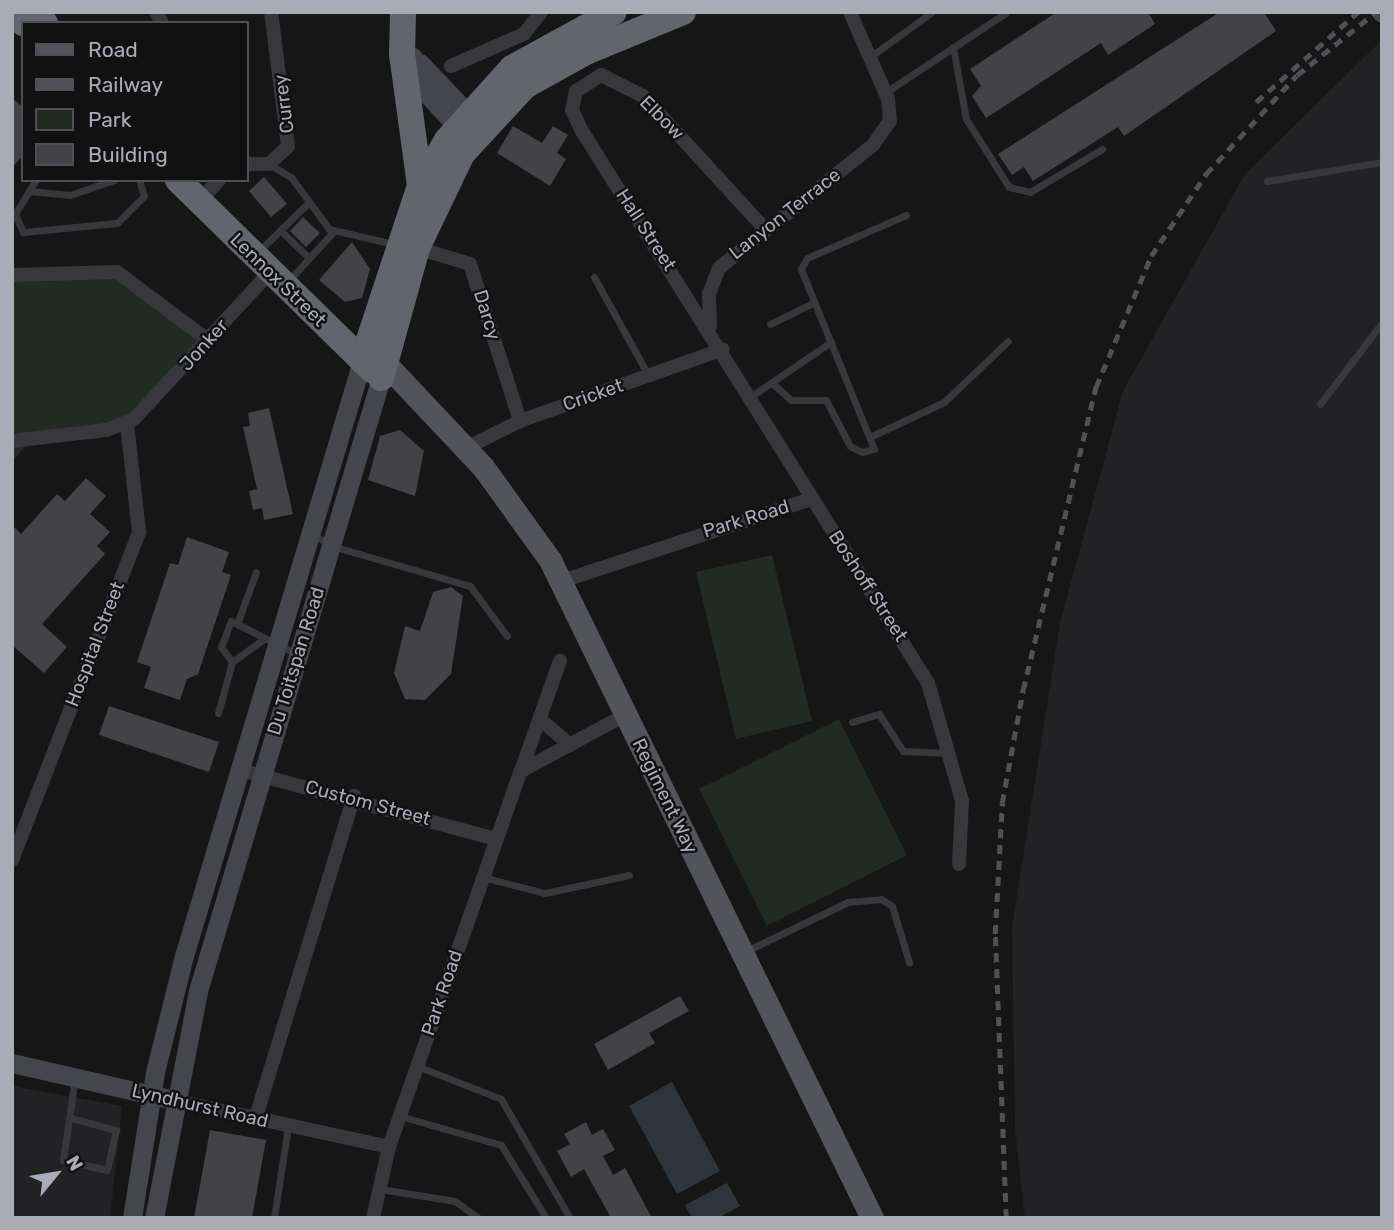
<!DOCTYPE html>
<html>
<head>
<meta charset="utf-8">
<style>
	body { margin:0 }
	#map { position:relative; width:1394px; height:1230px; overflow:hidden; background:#161617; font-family:Rubik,sans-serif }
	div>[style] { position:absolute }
	.built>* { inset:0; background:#222224 }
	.green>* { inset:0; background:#222a24 }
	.water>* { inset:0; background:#2f343c }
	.building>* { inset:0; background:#434347 }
	.lane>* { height:7px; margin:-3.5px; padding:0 3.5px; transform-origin:3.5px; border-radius:3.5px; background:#37373c }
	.street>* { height:14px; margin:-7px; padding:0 7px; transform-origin:7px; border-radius:7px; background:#37373c }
	.secondary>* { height:19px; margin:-9.5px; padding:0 9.5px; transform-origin:9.5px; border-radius:9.5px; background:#45464b }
	.primary>* { height:23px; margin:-11.5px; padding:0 11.5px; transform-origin:11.5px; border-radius:11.5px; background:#53545a }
	.highway>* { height:26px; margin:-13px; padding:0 13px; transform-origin:13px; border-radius:13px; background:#63656c }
	.rail>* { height:4.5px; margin-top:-2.25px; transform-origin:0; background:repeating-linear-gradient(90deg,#505156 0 9px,transparent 0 16px) }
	span { translate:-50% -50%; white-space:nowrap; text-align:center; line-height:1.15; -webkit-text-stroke:5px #111112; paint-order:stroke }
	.street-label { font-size:19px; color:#a9abb6 }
	.frame { position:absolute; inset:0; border:14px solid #a9abb6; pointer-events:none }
	.legend { position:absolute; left:21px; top:21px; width:228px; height:161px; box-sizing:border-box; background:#111112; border:2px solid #4e4f54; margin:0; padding:9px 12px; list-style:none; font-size:21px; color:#a9abb6 }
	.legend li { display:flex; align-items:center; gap:14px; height:35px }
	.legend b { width:35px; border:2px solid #4e4f54 }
	.north { position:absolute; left:21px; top:1139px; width:70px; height:70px; -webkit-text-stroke:5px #111112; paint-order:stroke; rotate:60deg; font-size:19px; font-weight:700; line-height:28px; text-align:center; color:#a9abb6 }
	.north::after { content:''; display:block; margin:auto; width:24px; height:32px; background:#a9abb6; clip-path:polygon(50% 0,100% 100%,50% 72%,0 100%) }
</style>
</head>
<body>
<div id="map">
	<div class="built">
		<i style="clip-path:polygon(1382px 40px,1382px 1218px,1025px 1218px,1015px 1128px,1012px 927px,1060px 623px,1123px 391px,1245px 174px)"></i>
		<i style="clip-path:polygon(12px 1086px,122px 1106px,110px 1218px,12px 1218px)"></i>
	</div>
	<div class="green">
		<i style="clip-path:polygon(114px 270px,209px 346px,135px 426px,97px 439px,29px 442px,12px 462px,12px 273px)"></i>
		<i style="clip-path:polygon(772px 555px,812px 721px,736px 739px,696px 572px)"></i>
		<i style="clip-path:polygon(839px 719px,907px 855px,767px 926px,699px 789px)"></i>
	</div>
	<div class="water">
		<i style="clip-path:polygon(672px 1082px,720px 1171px,677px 1194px,629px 1106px)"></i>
		<i style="clip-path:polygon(727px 1183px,740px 1206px,718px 1218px,692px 1218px,685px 1205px)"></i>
	</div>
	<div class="building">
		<i style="clip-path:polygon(1057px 12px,1148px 12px,1155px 24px,1108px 55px,1101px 43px,986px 118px,972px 96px,981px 86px,970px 69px)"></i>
		<i style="clip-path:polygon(1220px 12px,1264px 12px,1276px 31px,1124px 136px,1118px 127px,1033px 181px,1024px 167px,1012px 175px,998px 154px)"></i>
		<i style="clip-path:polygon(12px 98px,23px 107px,23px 155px,12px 168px)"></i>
		<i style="clip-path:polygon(513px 126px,542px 143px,553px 126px,568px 135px,557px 153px,566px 159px,550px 186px,497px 153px)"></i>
		<i style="clip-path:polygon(264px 177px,287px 204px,271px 217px,249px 191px)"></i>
		<i style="clip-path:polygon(303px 217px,320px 233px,306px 247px,290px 231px)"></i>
		<i style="clip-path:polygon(352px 242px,370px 269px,362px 298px,345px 302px,319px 280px)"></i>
		<i style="clip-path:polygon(269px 408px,293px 514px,264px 520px,262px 508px,253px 510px,249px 491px,257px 489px,243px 427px,250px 426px,248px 413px)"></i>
		<i style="clip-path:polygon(400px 430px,424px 451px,415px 496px,368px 480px,380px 436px)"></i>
		<i style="clip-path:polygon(86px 478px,106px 496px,90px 514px,110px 532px,97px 546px,105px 554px,42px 624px,67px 647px,44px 673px,12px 645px,12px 525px,21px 534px,57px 494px,65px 501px)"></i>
		<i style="clip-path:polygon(187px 537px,229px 552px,222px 572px,231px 575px,198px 674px,187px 679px,180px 700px,144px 688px,151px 667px,137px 662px,170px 563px,178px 565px)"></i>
		<i style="clip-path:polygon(451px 587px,463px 596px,451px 674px,425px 700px,405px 699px,394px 673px,405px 626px,420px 631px,433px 592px)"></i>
		<i style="clip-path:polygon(109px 706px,219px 742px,209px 772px,99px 735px)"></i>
		<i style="clip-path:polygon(680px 996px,689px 1011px,649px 1033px,655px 1043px,608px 1070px,594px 1044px)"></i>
		<i style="clip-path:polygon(586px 1122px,592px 1135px,603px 1129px,615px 1150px,603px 1156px,613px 1175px,625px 1168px,652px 1218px,611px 1218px,584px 1169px,571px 1177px,557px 1151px,570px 1144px,564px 1134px)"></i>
		<i style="clip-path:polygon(210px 1130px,266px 1140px,252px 1218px,194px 1218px)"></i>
	</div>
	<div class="lane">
		<i style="left:953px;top:47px;width:73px;rotate:79.8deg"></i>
		<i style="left:966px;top:119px;width:80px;rotate:57.7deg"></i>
		<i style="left:1009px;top:187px;width:22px;rotate:13deg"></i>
		<i style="left:1030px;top:192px;width:84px;rotate:-30.8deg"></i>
		<i style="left:870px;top:57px;width:77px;rotate:-36deg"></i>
		<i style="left:886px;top:92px;width:145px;rotate:-33.5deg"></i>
		<i style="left:269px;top:164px;width:26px;rotate:31deg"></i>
		<i style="left:291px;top:177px;width:64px;rotate:53.8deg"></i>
		<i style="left:329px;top:229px;width:67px;rotate:13deg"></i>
		<i style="left:36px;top:180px;width:40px;rotate:122deg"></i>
		<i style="left:15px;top:214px;width:20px;rotate:66deg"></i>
		<i style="left:23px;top:232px;width:94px;rotate:-5.5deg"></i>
		<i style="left:117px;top:223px;width:38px;rotate:-45deg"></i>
		<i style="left:144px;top:196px;width:17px;rotate:-107deg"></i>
		<i style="left:1267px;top:181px;width:117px;rotate:-9.4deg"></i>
		<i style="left:29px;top:191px;width:41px;rotate:5.6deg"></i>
		<i style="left:70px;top:195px;width:46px;rotate:-18.8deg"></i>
		<i style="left:280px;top:230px;width:40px;rotate:44deg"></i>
		<i style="left:262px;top:248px;width:63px;rotate:-44.4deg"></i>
		<i style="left:292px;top:277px;width:62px;rotate:-47.6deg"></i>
		<i style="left:594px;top:277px;width:112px;rotate:61.1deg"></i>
		<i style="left:770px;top:324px;width:48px;rotate:-26deg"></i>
		<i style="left:774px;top:385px;width:23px;rotate:41deg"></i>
		<i style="left:791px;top:400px;width:35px"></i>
		<i style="left:826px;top:400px;width:52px;rotate:62.4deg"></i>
		<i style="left:850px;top:446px;width:13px;rotate:27deg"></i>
		<i style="left:862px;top:452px;width:12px;rotate:-14deg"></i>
		<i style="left:874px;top:449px;width:194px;rotate:-112.1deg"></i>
		<i style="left:801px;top:269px;width:13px;rotate:-61deg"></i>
		<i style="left:807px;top:258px;width:108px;rotate:-23.5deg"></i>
		<i style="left:750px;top:397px;width:98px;rotate:-34.2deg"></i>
		<i style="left:1320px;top:404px;width:102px;rotate:-52.6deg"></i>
		<i style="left:874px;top:435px;width:77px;rotate:-25.2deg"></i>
		<i style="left:944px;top:402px;width:88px;rotate:-43.6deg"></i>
		<i style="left:312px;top:534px;width:23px;rotate:31deg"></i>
		<i style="left:332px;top:546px;width:144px;rotate:16.2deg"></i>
		<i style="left:470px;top:586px;width:62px;rotate:53.5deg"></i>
		<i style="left:238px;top:621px;width:52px;rotate:-69.8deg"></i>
		<i style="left:232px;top:662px;width:39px;rotate:-36deg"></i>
		<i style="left:218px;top:713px;width:53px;rotate:-74.6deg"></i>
		<i style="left:232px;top:662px;width:19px;rotate:-126deg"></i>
		<i style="left:221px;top:647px;width:28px;rotate:-69deg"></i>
		<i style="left:231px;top:621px;width:74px;rotate:26.6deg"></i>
		<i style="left:852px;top:722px;width:28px;rotate:-17deg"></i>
		<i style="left:879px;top:714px;width:44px;rotate:57deg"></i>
		<i style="left:903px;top:751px;width:46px;rotate:2.5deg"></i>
		<i style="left:482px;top:877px;width:65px;rotate:14.3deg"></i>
		<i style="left:545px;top:893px;width:86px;rotate:-12.1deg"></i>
		<i style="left:746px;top:951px;width:113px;rotate:-25.7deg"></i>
		<i style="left:848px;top:902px;width:33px;rotate:-5deg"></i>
		<i style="left:881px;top:899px;width:13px;rotate:32deg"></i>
		<i style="left:892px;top:906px;width:59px;rotate:73.1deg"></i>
		<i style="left:417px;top:1066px;width:90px;rotate:21.4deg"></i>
		<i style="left:501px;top:1099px;width:138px;rotate:59.9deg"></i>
		<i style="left:400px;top:1116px;width:105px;rotate:16deg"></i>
		<i style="left:501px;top:1145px;width:86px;rotate:58.3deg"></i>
		<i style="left:71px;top:1118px;width:47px;rotate:14.9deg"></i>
		<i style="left:116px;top:1130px;width:41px;rotate:102.7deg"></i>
		<i style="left:107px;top:1170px;width:45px;rotate:-167.2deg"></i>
		<i style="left:63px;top:1160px;width:83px;rotate:-81.7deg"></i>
		<i style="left:380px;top:1189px;width:76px;rotate:9.1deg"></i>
		<i style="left:455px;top:1201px;width:29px;rotate:36deg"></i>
		<i style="left:274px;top:1218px;width:92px;rotate:-81.3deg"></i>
	</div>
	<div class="street">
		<i style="left:156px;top:12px;width:13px;rotate:61deg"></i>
		<i style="left:451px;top:66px;width:80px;rotate:-23.7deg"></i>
		<i style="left:524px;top:34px;width:28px;rotate:-52deg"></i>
		<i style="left:247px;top:164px;width:22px"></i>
		<i style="left:269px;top:164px;width:26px;rotate:-43deg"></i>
		<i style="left:288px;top:146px;width:135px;rotate:-97.2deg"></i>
		<i style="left:199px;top:202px;width:30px;rotate:-48deg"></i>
		<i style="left:764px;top:228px;width:179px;rotate:-132.5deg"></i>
		<i style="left:643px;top:96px;width:47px;rotate:-153.4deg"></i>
		<i style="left:601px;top:75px;width:30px;rotate:147deg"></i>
		<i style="left:576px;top:91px;width:19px;rotate:102deg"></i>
		<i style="left:572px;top:110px;width:23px;rotate:65deg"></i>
		<i style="left:582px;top:131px;width:651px;rotate:57.92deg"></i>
		<i style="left:928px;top:683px;width:123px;rotate:73.9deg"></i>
		<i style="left:962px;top:801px;width:63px;rotate:92.7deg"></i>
		<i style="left:417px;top:248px;width:55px;rotate:16.8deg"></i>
		<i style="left:470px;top:264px;width:165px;rotate:72.3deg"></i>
		<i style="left:12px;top:275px;width:105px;rotate:-1.6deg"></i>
		<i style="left:117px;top:272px;width:114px;rotate:36.8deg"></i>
		<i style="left:710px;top:326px;width:32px;rotate:-92deg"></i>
		<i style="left:709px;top:294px;width:28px;rotate:-69deg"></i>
		<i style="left:719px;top:268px;width:197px;rotate:-38.6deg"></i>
		<i style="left:873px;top:145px;width:29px;rotate:-55deg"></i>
		<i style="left:890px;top:121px;width:22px;rotate:-95deg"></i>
		<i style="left:888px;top:99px;width:95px;rotate:-113.6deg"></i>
		<i style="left:12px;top:441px;width:95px;rotate:-6.7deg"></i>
		<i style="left:106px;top:430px;width:30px;rotate:-21deg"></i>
		<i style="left:134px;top:419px;width:207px;rotate:-47.2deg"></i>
		<i style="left:466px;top:448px;width:60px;rotate:-26.6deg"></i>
		<i style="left:520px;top:421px;width:215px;rotate:-19.5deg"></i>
		<i style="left:562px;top:581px;width:262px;rotate:-18.2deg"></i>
		<i style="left:540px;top:719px;width:40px;rotate:41deg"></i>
		<i style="left:240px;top:770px;width:264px;rotate:15.1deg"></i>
		<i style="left:521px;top:771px;width:117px;rotate:-70.5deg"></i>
		<i style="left:12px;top:860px;width:352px;rotate:-68.8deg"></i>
		<i style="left:139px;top:532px;width:110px;rotate:-96.3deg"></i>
		<i style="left:172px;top:1100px;width:222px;rotate:12.2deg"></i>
		<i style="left:255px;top:1120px;width:339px;rotate:-73deg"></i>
		<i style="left:373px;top:1218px;width:73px;rotate:-77.3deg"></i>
		<i style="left:389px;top:1147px;width:398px;rotate:-70.7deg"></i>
		<i style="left:521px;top:771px;width:118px;rotate:-28.3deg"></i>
	</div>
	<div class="secondary">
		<i style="left:1381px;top:12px;width:1px;rotate:45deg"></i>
		<i style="left:413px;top:57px;width:37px;rotate:71deg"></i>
		<i style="left:425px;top:92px;width:62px;rotate:47deg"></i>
		<i style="left:420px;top:63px;width:86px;rotate:46.4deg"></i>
		<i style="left:12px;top:1063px;width:157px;rotate:12.9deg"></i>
		<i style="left:132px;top:1218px;width:148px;rotate:-81deg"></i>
		<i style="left:155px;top:1072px;width:120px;rotate:-76deg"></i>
		<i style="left:184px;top:956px;width:621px;rotate:-73.34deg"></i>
		<i style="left:154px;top:1218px;width:231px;rotate:-79deg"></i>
		<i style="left:198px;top:991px;width:640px;rotate:-73.38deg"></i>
	</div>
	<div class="primary">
		<i style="left:383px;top:361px;width:146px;rotate:46.7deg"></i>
		<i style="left:483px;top:467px;width:115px;rotate:54.2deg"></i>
		<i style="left:550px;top:560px;width:733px;rotate:63.92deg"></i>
	</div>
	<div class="highway">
		<i style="left:13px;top:12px;width:15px;rotate:48deg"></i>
		<i style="left:35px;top:12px;width:15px;rotate:48deg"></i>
		<i style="left:403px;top:14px;width:40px;rotate:91.4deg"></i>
		<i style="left:402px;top:54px;width:133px;rotate:82.2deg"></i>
		<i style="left:178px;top:180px;width:272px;rotate:44.4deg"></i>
		<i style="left:362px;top:361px;width:184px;rotate:-71.7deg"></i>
		<i style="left:420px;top:186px;width:53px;rotate:-59.6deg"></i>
		<i style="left:447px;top:140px;width:97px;rotate:-47.9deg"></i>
		<i style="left:512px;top:68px;width:116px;rotate:-28.8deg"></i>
		<i style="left:381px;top:378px;width:135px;rotate:-74.5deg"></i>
		<i style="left:417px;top:248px;width:104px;rotate:-64.4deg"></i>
		<i style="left:462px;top:154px;width:93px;rotate:-47.2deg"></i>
		<i style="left:525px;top:86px;width:70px;rotate:-29.1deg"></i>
		<i style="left:586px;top:52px;width:105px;rotate:-22.4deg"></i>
	</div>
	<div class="rail">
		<i style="left:1256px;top:102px;width:136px;rotate:-41.4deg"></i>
		<i style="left:1006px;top:1218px;width:284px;rotate:-92.2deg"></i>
		<i style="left:995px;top:934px;width:131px;rotate:-86.9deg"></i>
		<i style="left:1002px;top:803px;width:115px;rotate:-79.5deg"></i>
		<i style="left:1023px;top:690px;width:312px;rotate:-76.5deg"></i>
		<i style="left:1096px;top:387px;width:142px;rotate:-67.2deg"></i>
		<i style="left:1151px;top:256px;width:99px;rotate:-56.1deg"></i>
		<i style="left:1206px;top:174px;width:134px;rotate:-47.4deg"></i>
		<i style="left:1297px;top:75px;width:101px;rotate:-38.6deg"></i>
	</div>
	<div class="street-label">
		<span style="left:284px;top:104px;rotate:-97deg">Currey</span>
		<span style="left:662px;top:118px;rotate:45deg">Elbow</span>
		<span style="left:785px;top:214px;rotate:-38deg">Lanyon Terrace</span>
		<span style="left:646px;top:230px;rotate:57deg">Hall Street</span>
		<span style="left:278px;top:280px;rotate:44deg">Lennox Street</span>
		<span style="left:487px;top:315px;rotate:73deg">Darcy</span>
		<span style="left:204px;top:345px;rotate:-48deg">Jonker</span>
		<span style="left:593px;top:395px;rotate:-19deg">Cricket</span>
		<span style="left:746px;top:519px;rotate:-17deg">Park Road</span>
		<span style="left:868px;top:586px;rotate:57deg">Boshoff Street</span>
		<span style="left:95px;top:644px;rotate:-69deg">Hospital Street</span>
		<span style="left:296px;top:661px;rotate:-73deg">Du Toitspan Road</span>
		<span style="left:665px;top:796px;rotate:64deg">Regiment Way</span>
		<span style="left:368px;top:803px;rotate:15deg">Custom Street</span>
		<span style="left:442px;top:993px;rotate:-71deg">Park Road</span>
		<span style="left:200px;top:1106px;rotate:13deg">Lyndhurst Road</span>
	</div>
	<div class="frame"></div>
	<ul class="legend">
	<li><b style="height:9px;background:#53545a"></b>Road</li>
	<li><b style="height:9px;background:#505156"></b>Railway</li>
	<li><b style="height:19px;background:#222a24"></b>Park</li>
	<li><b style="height:19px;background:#434347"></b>Building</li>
	</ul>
	<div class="north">N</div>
</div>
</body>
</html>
